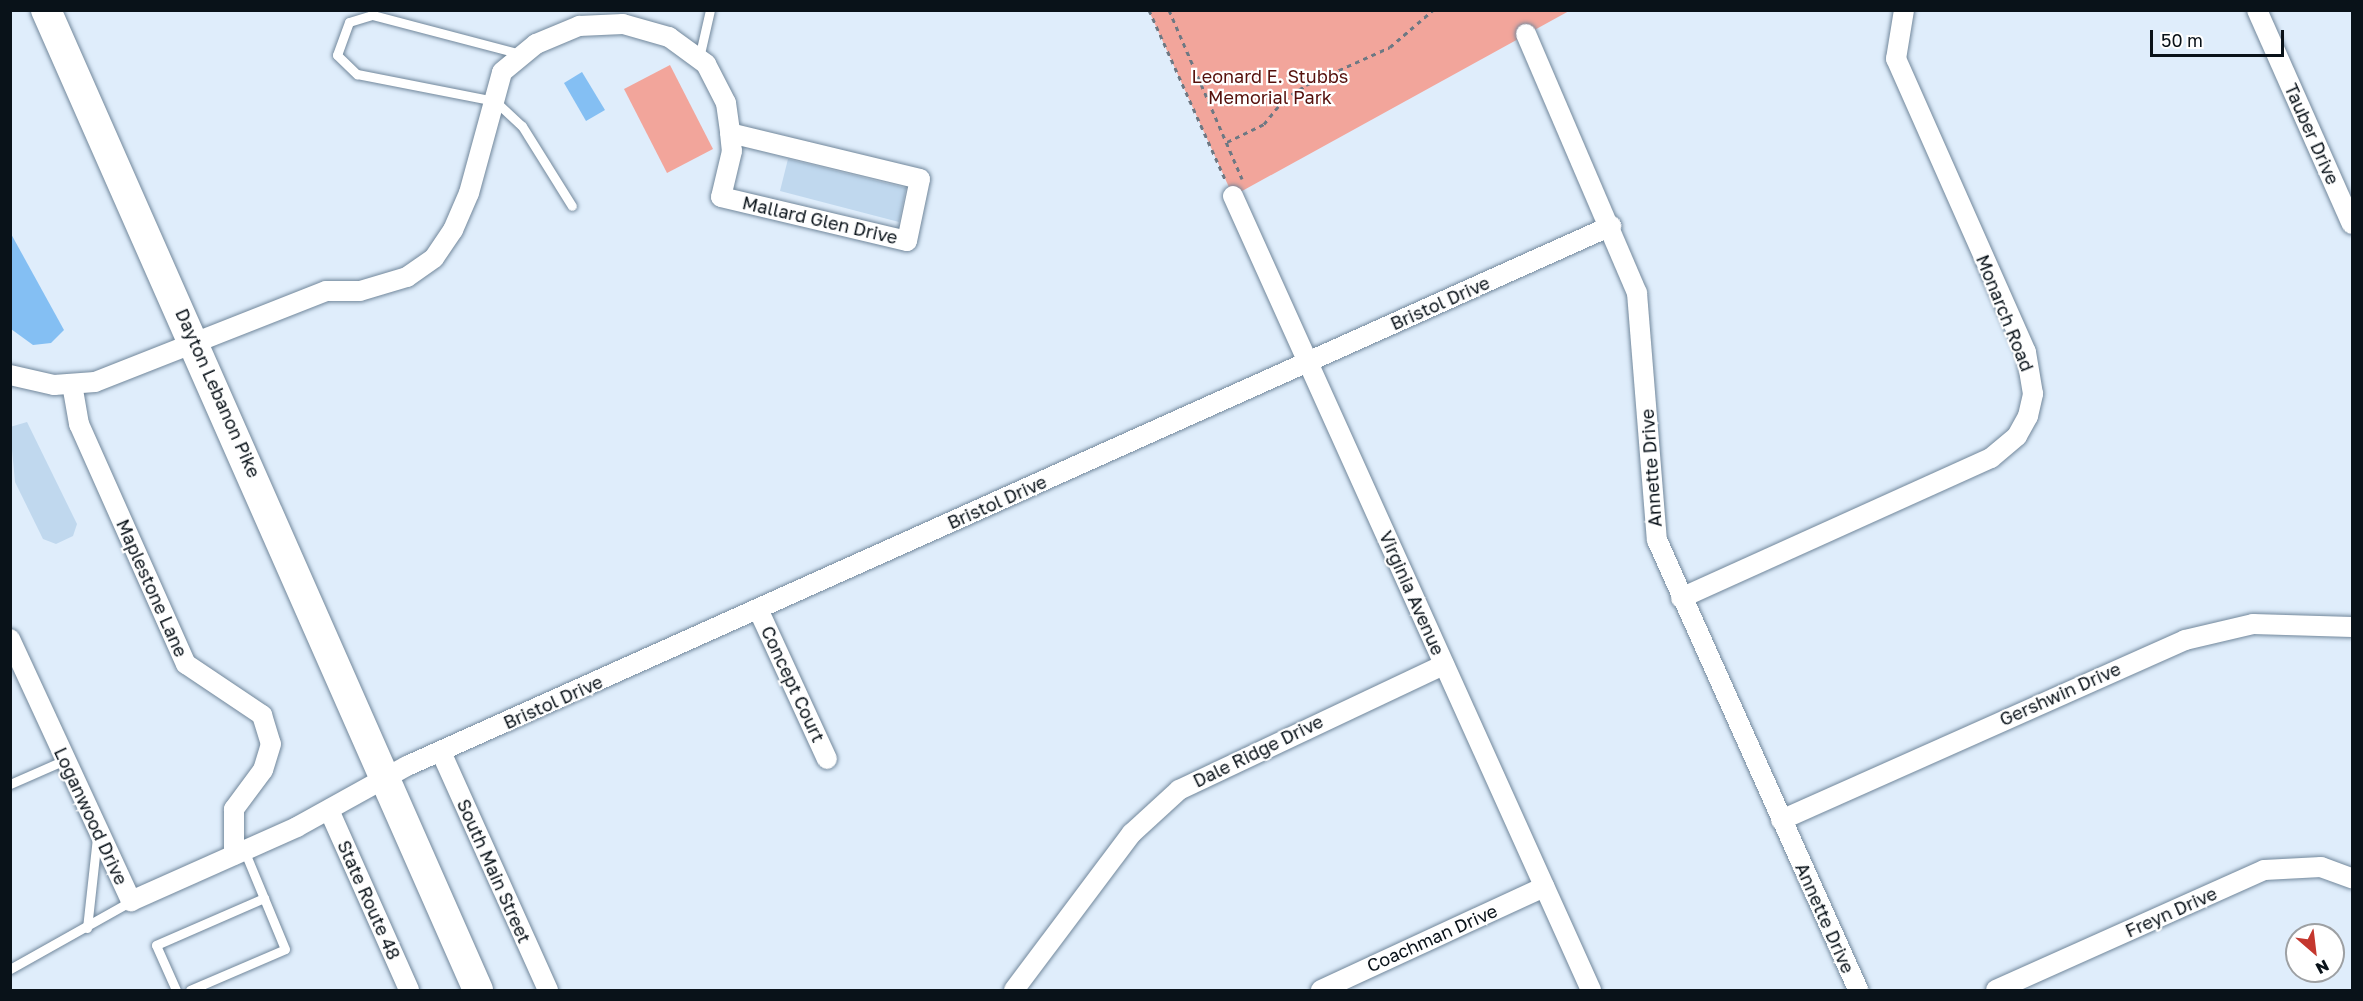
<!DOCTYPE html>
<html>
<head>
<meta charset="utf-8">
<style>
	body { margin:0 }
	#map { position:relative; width:2363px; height:1001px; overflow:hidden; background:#dfedfb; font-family:"Golos Text",sans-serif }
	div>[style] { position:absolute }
	.green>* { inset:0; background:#f2a59b }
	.water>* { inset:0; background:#84bff3 }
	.building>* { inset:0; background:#c0d8ee }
	.path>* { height:3px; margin-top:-1.5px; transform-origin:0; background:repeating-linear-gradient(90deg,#6d7883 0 4.5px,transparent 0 9px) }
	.roads { filter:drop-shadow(0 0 2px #71879b) drop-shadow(0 0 2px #71879b) }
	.lane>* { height:9px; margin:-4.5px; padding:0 4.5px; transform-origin:4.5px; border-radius:4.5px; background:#fff }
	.street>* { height:20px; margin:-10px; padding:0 10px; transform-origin:10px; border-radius:10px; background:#fff }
	.primary>* { height:30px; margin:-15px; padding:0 15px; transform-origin:15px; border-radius:15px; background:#fff }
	span { translate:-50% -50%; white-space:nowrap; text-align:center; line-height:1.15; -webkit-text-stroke:4.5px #fff; paint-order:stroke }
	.park-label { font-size:18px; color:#55100c }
	.street-label { font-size:18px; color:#091219 }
	.frame { position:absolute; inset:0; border:12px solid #091219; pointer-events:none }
	.north { position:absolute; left:2285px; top:923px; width:60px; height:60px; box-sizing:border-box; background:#fff; border:2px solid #9da0a3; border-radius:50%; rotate:152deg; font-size:16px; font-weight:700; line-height:24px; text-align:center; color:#091219 }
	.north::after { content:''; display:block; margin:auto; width:21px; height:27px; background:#c4372e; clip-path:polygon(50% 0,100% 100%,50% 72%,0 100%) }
	.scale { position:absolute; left:2150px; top:30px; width:134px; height:27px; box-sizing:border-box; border:3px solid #091219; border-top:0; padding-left:8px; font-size:18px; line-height:21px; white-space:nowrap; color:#091219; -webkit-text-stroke:4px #fff; paint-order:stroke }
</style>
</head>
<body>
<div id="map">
	<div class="green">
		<i style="clip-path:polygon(1149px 11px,1569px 11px,1233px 196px)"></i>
		<i style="clip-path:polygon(670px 65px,713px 149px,667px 173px,624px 89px)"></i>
	</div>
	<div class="water">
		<i style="clip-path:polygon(582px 72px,605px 110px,586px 121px,564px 83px)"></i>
		<i style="clip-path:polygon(10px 232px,64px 330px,51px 343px,33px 345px,11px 329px)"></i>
	</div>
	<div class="building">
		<i style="clip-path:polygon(788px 159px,906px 188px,899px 222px,780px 191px)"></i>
		<i style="clip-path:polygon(27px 422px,77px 524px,73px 536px,56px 544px,43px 539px,15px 482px,10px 427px)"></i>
	</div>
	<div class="path">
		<i style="left:1149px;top:10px;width:188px;rotate:65.8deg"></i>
		<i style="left:1169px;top:10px;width:184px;rotate:66.6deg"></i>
		<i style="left:1227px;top:142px;width:41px;rotate:-25.9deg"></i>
		<i style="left:1264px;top:124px;width:32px;rotate:-51deg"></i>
		<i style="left:1284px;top:99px;width:26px;rotate:-32deg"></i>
		<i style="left:1306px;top:85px;width:92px;rotate:-24.3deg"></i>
		<i style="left:1390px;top:47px;width:57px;rotate:-40.7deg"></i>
	</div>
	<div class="roads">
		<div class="lane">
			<i style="left:521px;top:54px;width:154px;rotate:-165.3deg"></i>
			<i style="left:372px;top:15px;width:24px;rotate:163deg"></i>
			<i style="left:349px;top:22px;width:35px;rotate:110deg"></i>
			<i style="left:337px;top:55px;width:28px;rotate:44deg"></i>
			<i style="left:357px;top:74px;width:141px;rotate:11.1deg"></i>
			<i style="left:495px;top:101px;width:37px;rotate:43deg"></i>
			<i style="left:522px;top:126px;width:94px;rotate:58deg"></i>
			<i style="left:699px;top:58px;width:49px;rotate:-77.1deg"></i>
			<i style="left:10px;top:784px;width:60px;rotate:-23.6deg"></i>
			<i style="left:87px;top:928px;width:91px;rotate:-83.7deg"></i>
			<i style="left:10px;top:969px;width:139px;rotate:-29.3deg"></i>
			<i style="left:176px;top:990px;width:49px;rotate:-114deg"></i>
			<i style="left:156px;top:945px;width:118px;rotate:-23.5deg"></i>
			<i style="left:190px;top:990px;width:103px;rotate:-23.3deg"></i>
			<i style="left:285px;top:949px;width:107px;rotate:-112.5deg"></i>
		</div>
		<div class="street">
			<i style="left:2257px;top:10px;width:234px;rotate:66.1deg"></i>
			<i style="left:1526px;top:34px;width:282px;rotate:66.8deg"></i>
			<i style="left:1637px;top:293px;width:248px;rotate:85.4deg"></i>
			<i style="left:1657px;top:540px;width:493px;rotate:65.9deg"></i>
			<i style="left:1233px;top:196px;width:871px;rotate:65.73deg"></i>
			<i style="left:10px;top:375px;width:45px;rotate:12.8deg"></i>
			<i style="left:54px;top:385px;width:41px;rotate:-4.2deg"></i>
			<i style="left:95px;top:382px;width:248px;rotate:-21.5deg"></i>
			<i style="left:326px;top:291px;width:34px"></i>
			<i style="left:360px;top:291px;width:49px;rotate:-16.6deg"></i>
			<i style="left:407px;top:277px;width:33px;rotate:-35deg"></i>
			<i style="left:434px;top:258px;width:34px;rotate:-56deg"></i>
			<i style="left:453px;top:230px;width:40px;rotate:-66.6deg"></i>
			<i style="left:469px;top:193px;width:125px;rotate:-74.7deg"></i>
			<i style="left:502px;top:72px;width:44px;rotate:-39.5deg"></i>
			<i style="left:536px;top:44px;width:47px;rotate:-22.7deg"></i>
			<i style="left:579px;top:26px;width:44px;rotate:-2.6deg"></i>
			<i style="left:623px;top:24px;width:48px;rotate:15.8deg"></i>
			<i style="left:669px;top:37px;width:46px;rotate:36.1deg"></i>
			<i style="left:706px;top:64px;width:44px;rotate:62.9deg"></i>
			<i style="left:726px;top:103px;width:30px;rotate:82deg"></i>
			<i style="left:730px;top:133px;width:18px;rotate:84deg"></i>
			<i style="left:732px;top:151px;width:47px;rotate:103.4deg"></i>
			<i style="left:721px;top:197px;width:191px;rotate:13.3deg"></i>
			<i style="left:907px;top:241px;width:63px;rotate:-78.2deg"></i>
			<i style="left:920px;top:179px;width:195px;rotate:-166.4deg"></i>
			<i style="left:72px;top:384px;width:41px;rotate:80.1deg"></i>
			<i style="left:79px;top:424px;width:263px;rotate:66deg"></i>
			<i style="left:186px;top:664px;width:92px;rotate:33.9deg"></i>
			<i style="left:262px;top:715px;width:30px;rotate:73deg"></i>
			<i style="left:271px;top:744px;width:27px;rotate:107deg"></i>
			<i style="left:263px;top:770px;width:49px;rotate:126.6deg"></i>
			<i style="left:234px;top:809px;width:46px;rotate:90deg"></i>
			<i style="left:1681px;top:598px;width:340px;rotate:-24.3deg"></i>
			<i style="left:1991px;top:458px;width:34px;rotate:-40deg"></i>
			<i style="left:2017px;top:436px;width:23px;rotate:-61deg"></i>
			<i style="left:2028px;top:416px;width:23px;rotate:-77deg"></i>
			<i style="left:2033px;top:394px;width:43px;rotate:-99.5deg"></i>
			<i style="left:2026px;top:352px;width:321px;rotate:-113.9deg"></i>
			<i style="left:1896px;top:59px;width:50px;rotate:-80.7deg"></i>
			<i style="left:758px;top:609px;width:165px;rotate:65.3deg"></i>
			<i style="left:10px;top:639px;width:289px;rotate:65.2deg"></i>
			<i style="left:131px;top:901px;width:182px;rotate:-24deg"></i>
			<i style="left:297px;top:827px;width:126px;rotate:-29deg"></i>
			<i style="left:407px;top:766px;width:1320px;rotate:-24.16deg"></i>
			<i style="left:441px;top:752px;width:261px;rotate:65.8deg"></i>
			<i style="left:329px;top:810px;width:197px;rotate:66deg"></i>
			<i style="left:1781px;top:820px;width:442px;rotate:-24deg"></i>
			<i style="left:2185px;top:640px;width:70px;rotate:-13.2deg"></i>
			<i style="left:2253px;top:624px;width:99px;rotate:1.7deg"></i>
			<i style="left:1014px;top:990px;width:196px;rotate:-53.1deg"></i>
			<i style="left:1132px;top:833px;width:64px;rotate:-42.5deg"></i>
			<i style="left:1179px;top:790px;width:293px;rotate:-25.3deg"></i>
			<i style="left:1321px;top:990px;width:246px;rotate:-24.8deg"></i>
			<i style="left:1996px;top:990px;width:294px;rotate:-24.1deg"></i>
			<i style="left:2264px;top:870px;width:57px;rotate:-3deg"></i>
			<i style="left:2321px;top:867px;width:33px;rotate:20deg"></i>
		</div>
		<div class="primary">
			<i style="left:46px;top:10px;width:1071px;rotate:66.21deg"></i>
		</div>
	</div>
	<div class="park-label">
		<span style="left:1270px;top:87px">Leonard E. Stubbs<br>Memorial Park</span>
	</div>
	<div class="street-label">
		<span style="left:2312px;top:134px;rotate:66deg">Tauber Drive</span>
		<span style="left:820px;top:220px;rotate:13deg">Mallard Glen Drive</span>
		<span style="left:1440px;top:303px;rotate:-24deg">Bristol Drive</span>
		<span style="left:2005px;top:313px;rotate:68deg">Monarch Road</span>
		<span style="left:218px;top:393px;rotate:66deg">Dayton Lebanon Pike</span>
		<span style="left:1651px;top:468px;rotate:-94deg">Annette Drive</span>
		<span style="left:997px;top:502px;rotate:-24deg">Bristol Drive</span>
		<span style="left:152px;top:588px;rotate:66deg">Maplestone Lane</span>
		<span style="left:1412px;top:593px;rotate:66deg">Virginia Avenue</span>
		<span style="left:793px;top:684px;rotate:65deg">Concept Court</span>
		<span style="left:2060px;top:694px;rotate:-24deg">Gershwin Drive</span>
		<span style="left:553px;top:702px;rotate:-24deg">Bristol Drive</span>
		<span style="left:1258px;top:751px;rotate:-26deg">Dale Ridge Drive</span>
		<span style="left:91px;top:816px;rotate:65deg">Loganwood Drive</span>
		<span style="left:494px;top:871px;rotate:66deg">South Main Street</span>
		<span style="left:369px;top:900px;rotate:66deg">State Route 48</span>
		<span style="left:2171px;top:912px;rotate:-24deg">Freyn Drive</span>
		<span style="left:1825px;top:918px;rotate:66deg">Annette Drive</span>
		<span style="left:1432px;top:938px;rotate:-24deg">Coachman Drive</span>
	</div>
	<div class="frame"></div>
	<div class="north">N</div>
	<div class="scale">50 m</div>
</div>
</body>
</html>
